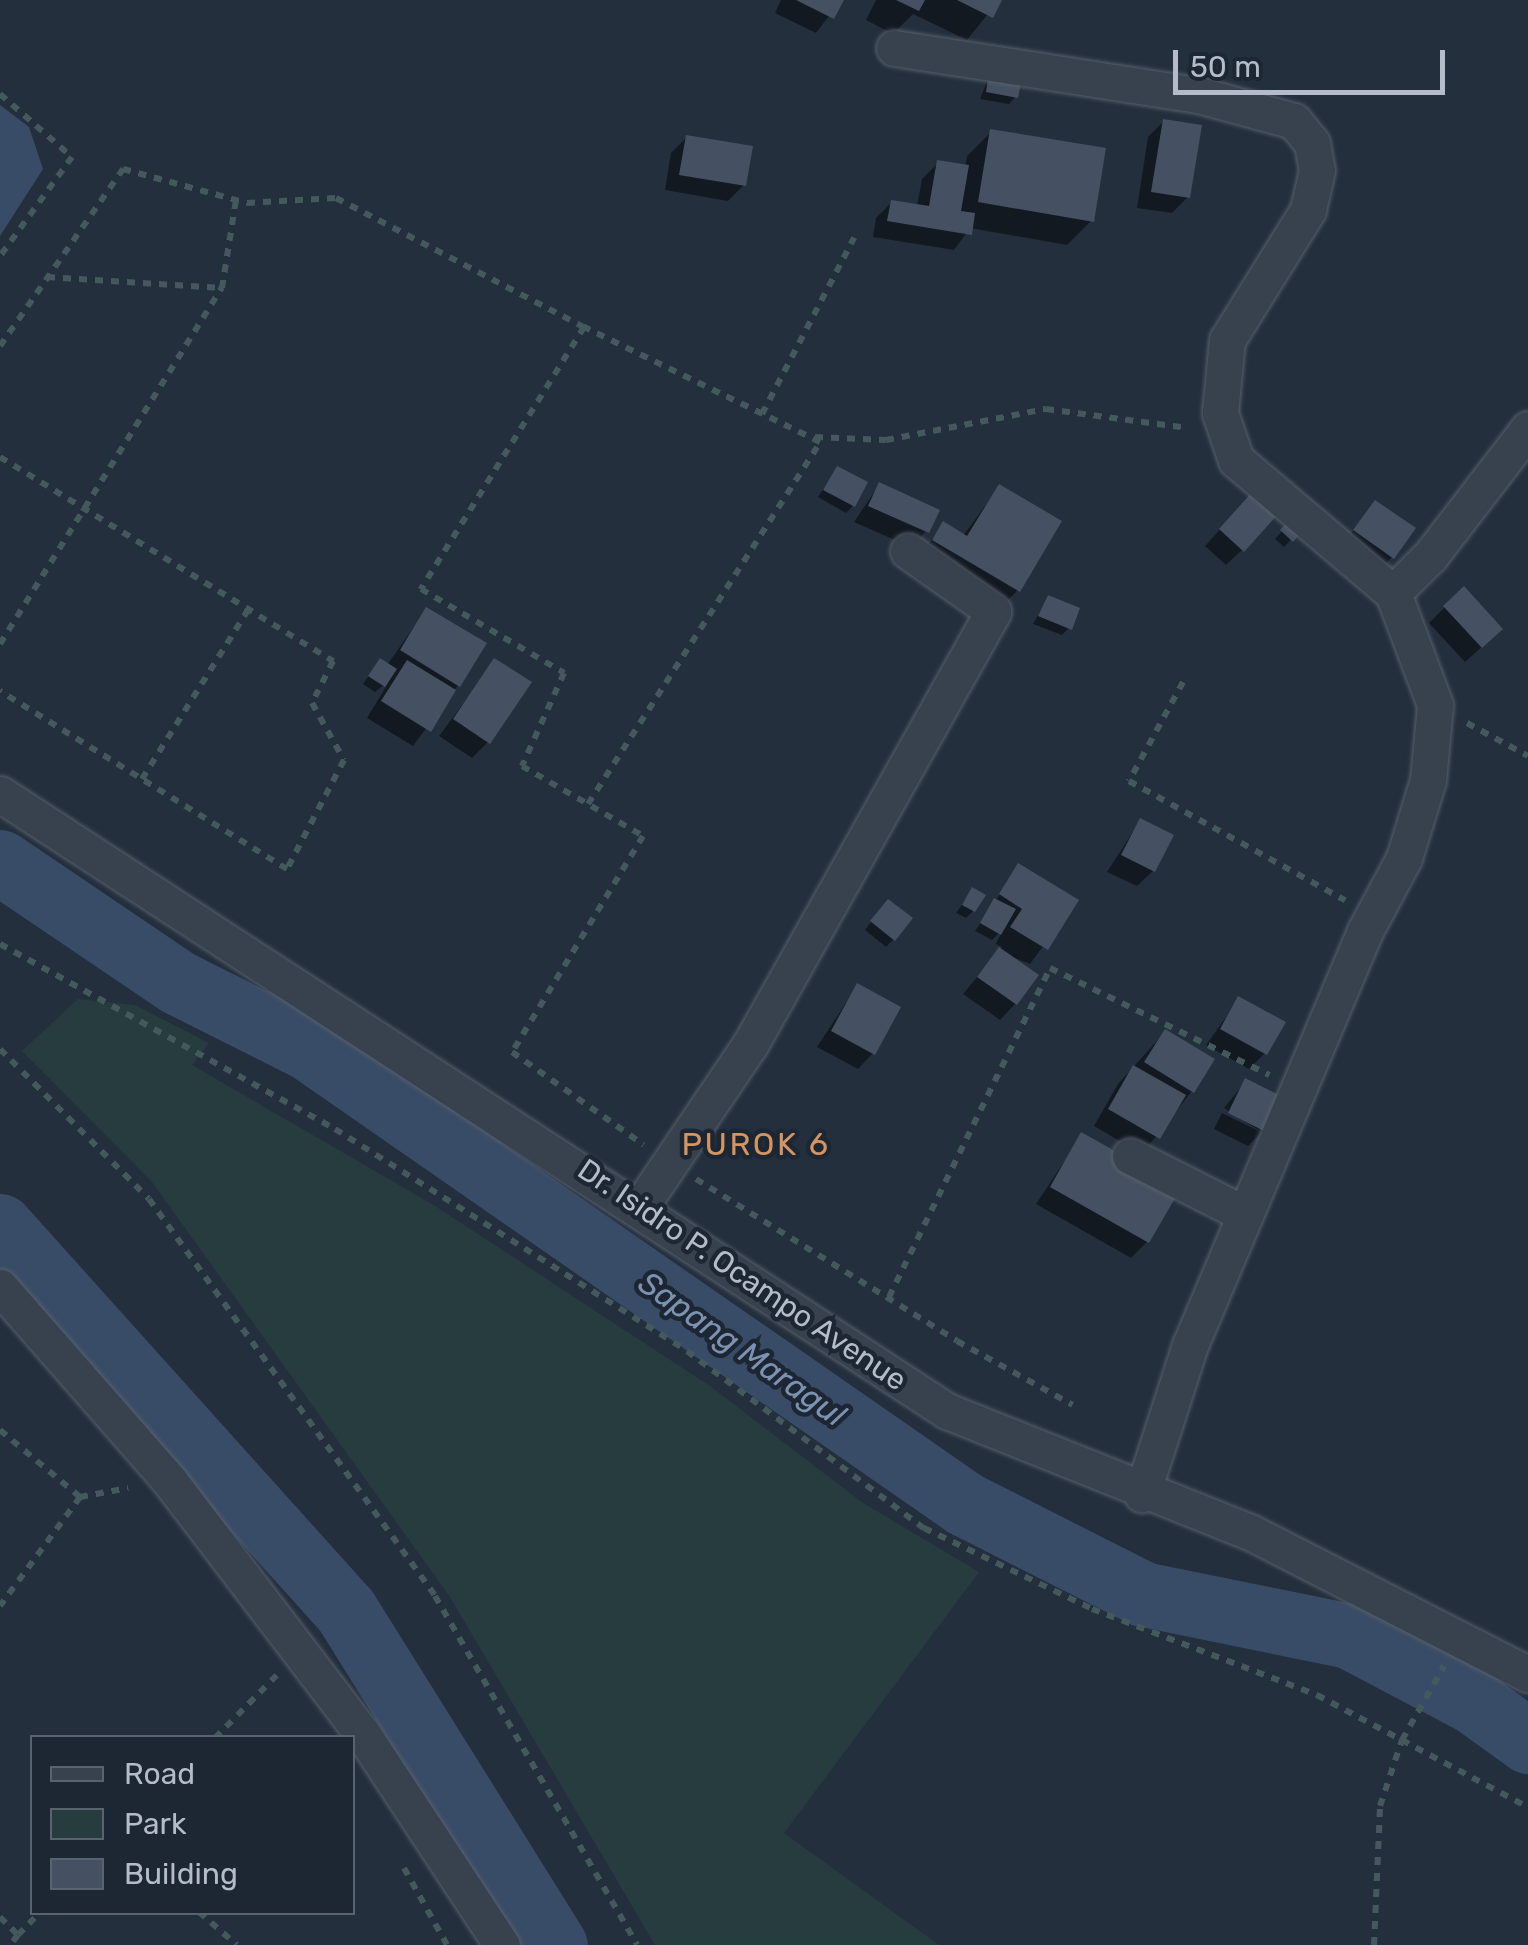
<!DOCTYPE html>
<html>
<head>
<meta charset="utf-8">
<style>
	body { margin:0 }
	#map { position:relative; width:1528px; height:1945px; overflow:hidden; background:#242f3e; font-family:Rubik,sans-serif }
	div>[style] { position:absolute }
	.green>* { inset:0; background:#263c3f }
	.water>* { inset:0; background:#394c67 }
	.shadow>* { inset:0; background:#0007 }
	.river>* { height:65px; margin:-32.5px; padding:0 32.5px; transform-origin:32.5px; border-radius:32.5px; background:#394c67 }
	.building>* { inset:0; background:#455162 }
	.path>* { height:6px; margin-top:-3px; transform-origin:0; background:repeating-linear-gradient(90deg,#44595c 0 8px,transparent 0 16px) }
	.roads { filter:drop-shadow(0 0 2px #565f6c) drop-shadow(0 0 2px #565f6c) }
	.street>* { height:35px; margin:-17.5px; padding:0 17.5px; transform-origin:17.5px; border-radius:17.5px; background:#38414e }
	span { translate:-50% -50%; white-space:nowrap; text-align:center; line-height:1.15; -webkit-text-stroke:9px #1d2633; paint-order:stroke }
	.street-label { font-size:30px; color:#b4bcc9 }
	.neighbourhood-label { font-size:32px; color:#d59563; letter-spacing:2.5px }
	.water-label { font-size:32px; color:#7c92b1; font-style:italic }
	.legend { position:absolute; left:30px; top:1735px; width:325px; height:180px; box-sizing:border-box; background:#1d2633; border:2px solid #59626f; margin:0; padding:12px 18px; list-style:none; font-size:30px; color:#b4bcc9 }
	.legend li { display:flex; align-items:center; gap:20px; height:50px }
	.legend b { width:50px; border:2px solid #59626f }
	.scale { position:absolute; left:1173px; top:50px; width:272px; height:45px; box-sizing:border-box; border:5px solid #b4bcc9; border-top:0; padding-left:12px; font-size:30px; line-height:35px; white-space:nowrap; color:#b4bcc9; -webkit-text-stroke:8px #1d2633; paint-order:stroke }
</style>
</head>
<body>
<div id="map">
	<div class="green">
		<i style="clip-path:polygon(78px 999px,135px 1005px,209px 1043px,192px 1065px,432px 1204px,710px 1386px,863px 1503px,979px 1572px,784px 1833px,939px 1945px,655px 1945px,450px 1597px,152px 1182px,22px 1051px)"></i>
	</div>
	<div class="water">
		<i style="clip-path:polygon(0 105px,29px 127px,43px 169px,0 236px)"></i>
	</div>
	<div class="shadow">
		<i style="clip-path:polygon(781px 0,841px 0,816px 33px,775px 13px)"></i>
		<i style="clip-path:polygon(876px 0,999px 0,967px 40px,913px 14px,893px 34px,866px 20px)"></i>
		<i style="clip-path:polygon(990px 74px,1016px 96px,1009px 104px,980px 99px)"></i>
		<i style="clip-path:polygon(1164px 121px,1188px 197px,1172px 213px,1137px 208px,1148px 137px)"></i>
		<i style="clip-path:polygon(991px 132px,1091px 221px,1067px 245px,970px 228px,954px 250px,873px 237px,876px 218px,892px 202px,917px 206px,922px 179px,938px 163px,965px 167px,967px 156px)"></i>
		<i style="clip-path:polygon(687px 137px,744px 185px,728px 201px,665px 190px,671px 153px)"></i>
		<i style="clip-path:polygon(837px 469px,853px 506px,846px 513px,818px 497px)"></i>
		<i style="clip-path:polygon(879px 485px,926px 531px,911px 547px,854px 522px)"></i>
		<i style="clip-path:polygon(999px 487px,1018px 590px,1002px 606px,918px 556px,944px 525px,963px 536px)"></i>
		<i style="clip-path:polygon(1375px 503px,1392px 557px,1377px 573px,1340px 547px)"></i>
		<i style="clip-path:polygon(1237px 511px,1242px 550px,1226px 565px,1205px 546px)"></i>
		<i style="clip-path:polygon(1291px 521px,1300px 530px,1284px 547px,1275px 539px)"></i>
		<i style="clip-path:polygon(1048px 598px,1069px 628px,1062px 635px,1033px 624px)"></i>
		<i style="clip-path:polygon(1445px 607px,1484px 645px,1465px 662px,1429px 623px)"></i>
		<i style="clip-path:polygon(426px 610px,458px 685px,413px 746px,367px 718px,390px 680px,375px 692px,363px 684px,374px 668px,387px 665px)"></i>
		<i style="clip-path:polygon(495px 661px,488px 742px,472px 758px,439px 736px)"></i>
		<i style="clip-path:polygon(1140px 821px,1153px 871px,1137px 886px,1107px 872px)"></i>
		<i style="clip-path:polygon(1019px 866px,1076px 901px,1030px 964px,1005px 954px,1015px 1004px,1000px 1020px,963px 994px,1002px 947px,996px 944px,1003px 929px,992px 940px,975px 931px)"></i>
		<i style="clip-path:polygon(973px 890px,973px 911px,966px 918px,956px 913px)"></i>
		<i style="clip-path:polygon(881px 909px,893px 940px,886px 947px,865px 930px)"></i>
		<i style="clip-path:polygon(857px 986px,873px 1053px,858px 1069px,817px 1047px)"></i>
		<i style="clip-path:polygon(1239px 999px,1265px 1053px,1249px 1069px,1206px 1045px)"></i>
		<i style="clip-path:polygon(1165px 1032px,1192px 1091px,1142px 1154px,1094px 1126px,1118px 1084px)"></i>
		<i style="clip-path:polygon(1246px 1081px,1264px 1130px,1248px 1146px,1214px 1129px,1222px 1113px,1261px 1132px,1224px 1108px)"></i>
		<i style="clip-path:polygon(1082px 1135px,1147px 1242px,1131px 1258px,1036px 1204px)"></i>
	</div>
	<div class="river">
		<i style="left:0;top:862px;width:216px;rotate:34.1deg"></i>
		<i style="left:179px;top:983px;width:147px;rotate:26.7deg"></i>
		<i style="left:310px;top:1049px;width:798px;rotate:34.79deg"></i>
		<i style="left:965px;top:1504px;width:199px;rotate:26.8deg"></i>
		<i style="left:1143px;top:1594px;width:210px;rotate:11.5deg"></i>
		<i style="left:1349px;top:1636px;width:141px;rotate:27.8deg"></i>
		<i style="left:1474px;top:1702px;width:67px;rotate:35.8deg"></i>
		<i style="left:0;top:1226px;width:518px;rotate:48.05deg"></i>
		<i style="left:346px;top:1611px;width:394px;rotate:58deg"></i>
	</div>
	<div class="building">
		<i style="clip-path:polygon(796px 0,844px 0,834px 19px)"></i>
		<i style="clip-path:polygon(896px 0,925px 0,919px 11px)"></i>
		<i style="clip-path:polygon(957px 0,1002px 0,993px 18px)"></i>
		<i style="clip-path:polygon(989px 72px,1022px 77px,1018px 98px,986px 92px)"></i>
		<i style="clip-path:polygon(1163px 119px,1202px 125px,1190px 198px,1151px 192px)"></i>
		<i style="clip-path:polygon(990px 129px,1106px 148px,1094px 222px,978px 202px)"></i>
		<i style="clip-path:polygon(686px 135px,753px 146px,746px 186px,679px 175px)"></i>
		<i style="clip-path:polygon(937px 160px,969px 165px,961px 211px,975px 213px,972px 235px,887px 221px,891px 200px,929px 206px)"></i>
		<i style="clip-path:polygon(837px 466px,868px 482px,855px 507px,823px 490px)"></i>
		<i style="clip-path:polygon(879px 482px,940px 510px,929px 533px,868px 506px)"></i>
		<i style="clip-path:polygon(999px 484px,1062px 521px,1020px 592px,932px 540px,943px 521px,967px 536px)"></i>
		<i style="clip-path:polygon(1253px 491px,1278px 514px,1244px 552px,1219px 529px)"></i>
		<i style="clip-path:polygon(1375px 500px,1416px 528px,1394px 559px,1353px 530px)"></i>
		<i style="clip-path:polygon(1291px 518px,1304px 529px,1293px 542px,1280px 530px)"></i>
		<i style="clip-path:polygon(1464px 586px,1503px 629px,1482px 648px,1443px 606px)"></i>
		<i style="clip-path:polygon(1048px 595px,1080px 608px,1072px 630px,1038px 616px)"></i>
		<i style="clip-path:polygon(426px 607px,487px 643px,460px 687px,400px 650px)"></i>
		<i style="clip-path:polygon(380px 658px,397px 669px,385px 687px,368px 676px)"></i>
		<i style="clip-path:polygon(494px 658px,532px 682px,490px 744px,453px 719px)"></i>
		<i style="clip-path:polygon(407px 660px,456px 690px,431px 732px,381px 701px)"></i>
		<i style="clip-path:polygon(1140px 818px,1174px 835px,1155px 872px,1121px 855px)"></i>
		<i style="clip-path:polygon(1018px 863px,1079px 900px,1048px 950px,1010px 927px,1022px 909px,999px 894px)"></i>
		<i style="clip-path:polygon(972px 887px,986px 895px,975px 912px,962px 905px)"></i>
		<i style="clip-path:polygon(994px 898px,1016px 909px,1001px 935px,980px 923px)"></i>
		<i style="clip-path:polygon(888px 899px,913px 918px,895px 941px,870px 921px)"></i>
		<i style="clip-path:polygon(999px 947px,1039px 975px,1017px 1005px,977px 977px)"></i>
		<i style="clip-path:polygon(857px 983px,901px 1007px,875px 1055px,831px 1031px)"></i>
		<i style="clip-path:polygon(1238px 996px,1286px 1022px,1267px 1055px,1220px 1029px)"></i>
		<i style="clip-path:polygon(1165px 1029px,1215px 1059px,1194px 1093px,1144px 1062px)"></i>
		<i style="clip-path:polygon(1133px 1065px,1186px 1095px,1160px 1139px,1108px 1109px)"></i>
		<i style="clip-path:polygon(1245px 1078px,1283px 1097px,1266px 1132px,1228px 1113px)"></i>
		<i style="clip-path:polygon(1081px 1132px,1181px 1188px,1149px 1243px,1050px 1187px)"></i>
	</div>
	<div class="path">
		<i style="left:0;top:94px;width:96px;rotate:41.2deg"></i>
		<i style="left:72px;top:157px;width:122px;rotate:126deg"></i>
		<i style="left:47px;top:277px;width:175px;rotate:3.6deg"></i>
		<i style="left:222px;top:288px;width:89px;rotate:-81deg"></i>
		<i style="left:0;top:346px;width:216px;rotate:-55.2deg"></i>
		<i style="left:123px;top:169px;width:129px;rotate:15.3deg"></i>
		<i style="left:247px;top:203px;width:89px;rotate:-3.2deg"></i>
		<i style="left:336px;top:198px;width:280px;rotate:27.5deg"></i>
		<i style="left:762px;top:414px;width:199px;rotate:-62.4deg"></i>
		<i style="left:815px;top:437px;width:71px;rotate:2.4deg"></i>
		<i style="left:886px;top:440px;width:163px;rotate:-11deg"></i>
		<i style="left:1046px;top:409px;width:143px;rotate:7.6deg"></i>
		<i style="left:0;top:457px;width:391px;rotate:31.5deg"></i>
		<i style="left:333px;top:661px;width:47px;rotate:116.6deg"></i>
		<i style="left:312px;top:703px;width:65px;rotate:60.7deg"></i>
		<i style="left:344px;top:760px;width:123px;rotate:117.6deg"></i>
		<i style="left:287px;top:869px;width:338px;rotate:-148.2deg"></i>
		<i style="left:0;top:644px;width:420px;rotate:-58.1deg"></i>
		<i style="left:1183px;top:682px;width:113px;rotate:118.6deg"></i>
		<i style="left:1129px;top:781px;width:247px;rotate:28.9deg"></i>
		<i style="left:1467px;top:723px;width:69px;rotate:28.4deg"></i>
		<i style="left:142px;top:779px;width:199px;rotate:-57.9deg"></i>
		<i style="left:588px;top:804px;width:430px;rotate:-57.3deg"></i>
		<i style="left:820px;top:442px;width:263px;rotate:-154deg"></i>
		<i style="left:584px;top:327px;width:309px;rotate:121.9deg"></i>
		<i style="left:421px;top:589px;width:166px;rotate:30.4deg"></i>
		<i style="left:564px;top:673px;width:102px;rotate:114.3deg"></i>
		<i style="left:522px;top:766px;width:140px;rotate:30deg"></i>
		<i style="left:643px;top:836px;width:253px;rotate:121.2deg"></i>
		<i style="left:512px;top:1052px;width:161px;rotate:35.2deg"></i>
		<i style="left:0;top:944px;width:383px;rotate:28.9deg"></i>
		<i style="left:335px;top:1129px;width:416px;rotate:32.2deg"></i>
		<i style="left:687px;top:1351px;width:296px;rotate:36.8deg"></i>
		<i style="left:924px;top:1528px;width:187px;rotate:25.7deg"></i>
		<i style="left:1092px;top:1609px;width:241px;rotate:20.9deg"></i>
		<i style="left:1317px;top:1695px;width:239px;rotate:28deg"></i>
		<i style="left:0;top:1049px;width:211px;rotate:45.2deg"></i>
		<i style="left:149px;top:1199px;width:489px;rotate:54.2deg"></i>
		<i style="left:435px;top:1596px;width:403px;rotate:59.9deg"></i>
		<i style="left:696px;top:1179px;width:307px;rotate:31.8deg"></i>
		<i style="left:957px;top:1341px;width:132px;rotate:28.9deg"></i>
		<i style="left:889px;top:1297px;width:366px;rotate:-63.9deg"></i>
		<i style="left:1050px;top:968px;width:244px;rotate:26deg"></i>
		<i style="left:0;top:1430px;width:104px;rotate:39.9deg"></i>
		<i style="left:80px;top:1497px;width:135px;rotate:126.3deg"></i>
		<i style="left:80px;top:1497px;width:49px;rotate:-10.6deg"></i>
		<i style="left:215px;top:1738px;width:88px;rotate:-45.5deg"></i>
		<i style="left:404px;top:1868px;width:88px;rotate:60.8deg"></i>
		<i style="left:199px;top:1912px;width:50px;rotate:41deg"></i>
		<i style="left:0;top:1917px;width:25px;rotate:45deg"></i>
		<i style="left:18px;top:1935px;width:13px;rotate:129deg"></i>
		<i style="left:18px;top:1935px;width:32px;rotate:-46deg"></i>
		<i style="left:1374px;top:1945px;width:139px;rotate:-87.5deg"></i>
		<i style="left:1380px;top:1806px;width:70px;rotate:-71.6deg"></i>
		<i style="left:1402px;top:1740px;width:85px;rotate:-60.4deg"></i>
	</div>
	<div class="roads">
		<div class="street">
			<i style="left:894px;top:48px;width:309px;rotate:8.8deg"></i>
			<i style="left:1199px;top:95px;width:98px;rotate:15.3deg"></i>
			<i style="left:1294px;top:121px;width:28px;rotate:51deg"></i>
			<i style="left:1312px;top:143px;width:27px;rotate:80deg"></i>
			<i style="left:1317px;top:170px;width:41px;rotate:102.7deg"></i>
			<i style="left:1308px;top:210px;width:153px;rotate:121.9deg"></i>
			<i style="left:1227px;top:340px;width:73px;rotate:95.5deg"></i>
			<i style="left:1220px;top:413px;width:50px;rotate:71.2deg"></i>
			<i style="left:1236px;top:460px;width:206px;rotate:40.3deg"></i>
			<i style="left:1393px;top:593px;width:120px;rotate:69.4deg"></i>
			<i style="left:1435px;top:705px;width:75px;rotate:95.3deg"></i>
			<i style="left:1428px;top:780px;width:82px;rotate:107.1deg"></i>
			<i style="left:1404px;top:858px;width:83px;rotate:118.1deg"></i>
			<i style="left:1365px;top:931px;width:449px;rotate:112.9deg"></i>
			<i style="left:1190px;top:1345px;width:157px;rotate:107.9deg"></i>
			<i style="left:1393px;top:593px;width:54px;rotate:-45deg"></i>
			<i style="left:1431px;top:555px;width:159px;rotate:-52.4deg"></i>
			<i style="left:0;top:794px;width:1130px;rotate:33.09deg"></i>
			<i style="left:947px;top:1411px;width:326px;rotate:21.8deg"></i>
			<i style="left:1250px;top:1532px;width:312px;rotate:27.1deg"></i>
			<i style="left:1130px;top:1156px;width:129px;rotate:26.8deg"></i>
			<i style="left:640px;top:1207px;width:198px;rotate:-55.9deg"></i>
			<i style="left:751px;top:1043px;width:495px;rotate:-60.7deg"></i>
			<i style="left:993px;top:611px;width:104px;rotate:-144.8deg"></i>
			<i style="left:0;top:1287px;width:257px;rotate:48.8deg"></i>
			<i style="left:169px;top:1480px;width:318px;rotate:52.7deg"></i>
			<i style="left:362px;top:1733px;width:254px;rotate:56.6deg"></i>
		</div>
	</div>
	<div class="street-label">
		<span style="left:742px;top:1275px;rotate:34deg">Dr. Isidro P. Ocampo Avenue</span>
	</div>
	<div class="neighbourhood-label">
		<span style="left:756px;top:1144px">PUROK 6</span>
	</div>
	<div class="water-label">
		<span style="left:742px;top:1349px;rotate:35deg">Sapang Maragul</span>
	</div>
	<ul class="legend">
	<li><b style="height:12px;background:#38414e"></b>Road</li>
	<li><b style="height:28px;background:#263c3f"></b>Park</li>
	<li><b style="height:28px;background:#455162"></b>Building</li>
	</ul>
	<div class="scale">50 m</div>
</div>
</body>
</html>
